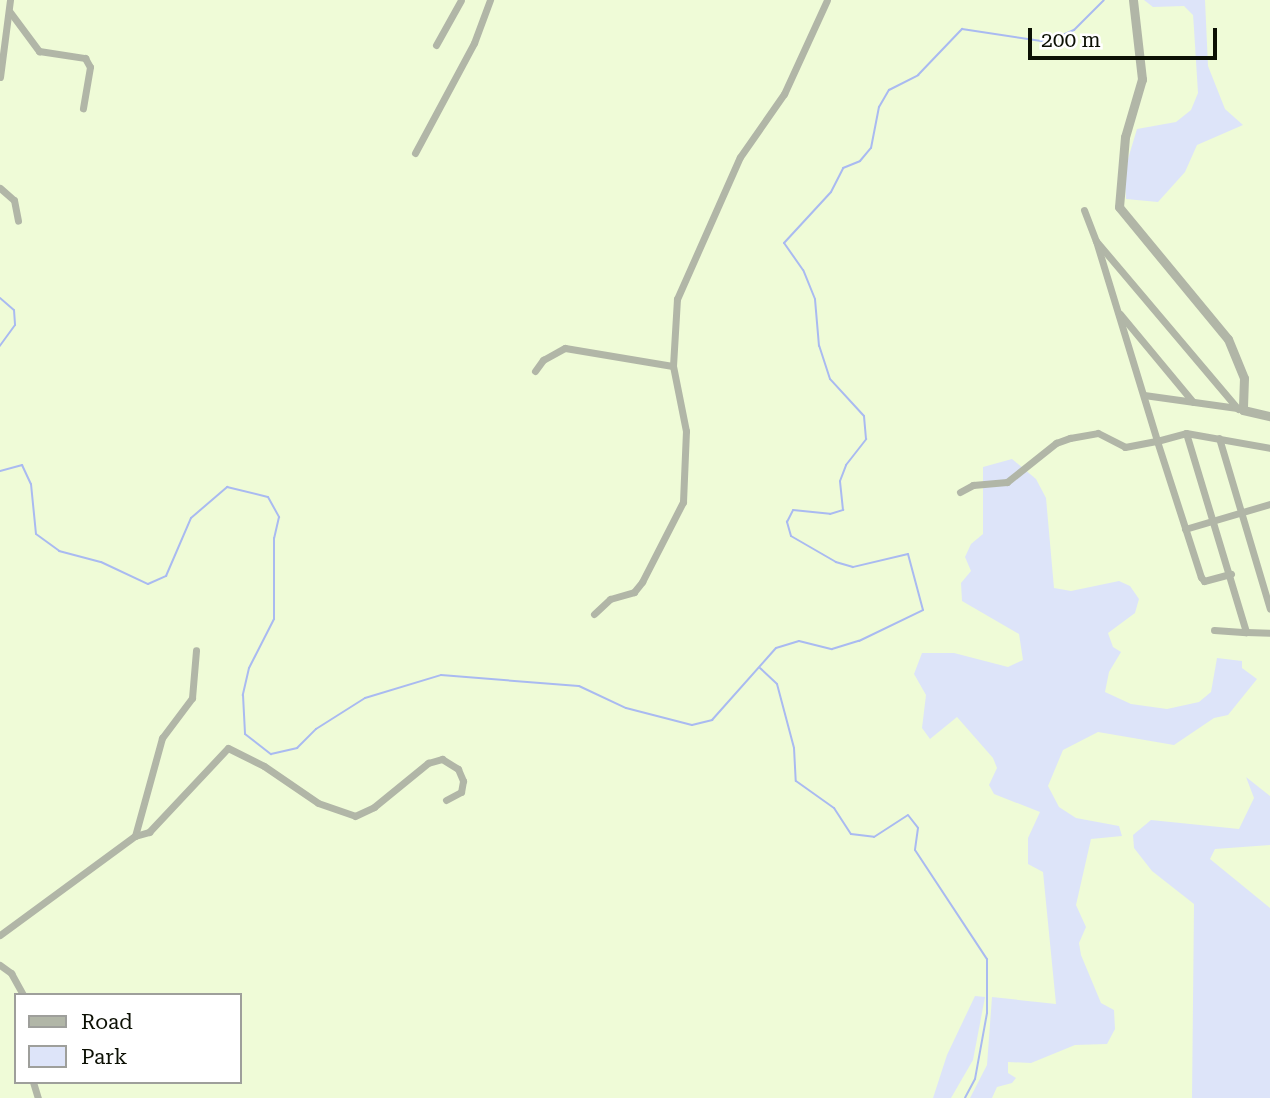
<!DOCTYPE html>
<html>
<head>
<meta charset="utf-8">
<style>
	body { margin:0 }
	#map { position:relative; width:1270px; height:1098px; overflow:hidden; background:#effbd7; font-family:"Roboto Serif",serif }
	div>[style] { position:absolute }
	.green>* { inset:0; background:#dde4f9 }
	.stream>* { height:2px; margin:-1px; padding:0 1px; transform-origin:1px; border-radius:1px; background:#a9baf1 }
	.minor>* { height:7px; margin:-3.5px; padding:0 3.5px; transform-origin:3.5px; border-radius:3.5px; background:#b1b6a7 }
	.tertiary>* { height:9px; margin:-4.5px; padding:0 4.5px; transform-origin:4.5px; border-radius:4.5px; background:#b1b6a7 }
	span { translate:-50% -50%; white-space:nowrap; text-align:center; line-height:1.15; -webkit-text-stroke:7px #fff; paint-order:stroke }
	.legend { position:absolute; left:14px; top:993px; width:228px; height:91px; box-sizing:border-box; background:#fff; border:2px solid #9e9f9b; margin:0; padding:9px 12px; list-style:none; font-size:21px; color:#0c1004 }
	.legend li { display:flex; align-items:center; gap:14px; height:35px }
	.legend b { width:35px; border:2px solid #9e9f9b }
	.scale { position:absolute; left:1028px; top:28px; width:189px; height:32px; box-sizing:border-box; border:4px solid #0c1004; border-top:0; padding-left:9px; font-size:21px; line-height:24px; white-space:nowrap; color:#0c1004; -webkit-text-stroke:5px #fff; paint-order:stroke }
</style>
</head>
<body>
<div id="map">
	<div class="green">
		<i style="clip-path:polygon(1144px 0,1205px 0,1208px 66px,1225px 109px,1243px 125px,1197px 145px,1185px 172px,1158px 202px,1126px 199px,1124px 172px,1137px 129px,1176px 122px,1191px 110px,1198px 93px,1194px 29px,1193px 15px,1184px 6px,1153px 7px)"></i>
		<i style="clip-path:polygon(1012px 459px,1036px 479px,1046px 498px,1054px 588px,1071px 591px,1119px 581px,1130px 586px,1139px 599px,1135px 613px,1108px 633px,1113px 647px,1121px 652px,1109px 672px,1105px 692px,1131px 704px,1167px 709px,1199px 702px,1211px 692px,1217px 658px,1242px 661px,1242px 668px,1257px 679px,1228px 715px,1214px 718px,1174px 745px,1098px 732px,1063px 750px,1048px 786px,1059px 807px,1076px 818px,1119px 826px,1122px 836px,1091px 839px,1076px 905px,1086px 927px,1079px 943px,1081px 955px,1101px 1003px,1114px 1010px,1115px 1029px,1107px 1044px,1075px 1045px,1031px 1063px,1008px 1062px,1008px 1073px,1016px 1078px,1012px 1083px,997px 1087px,992px 1098px,970px 1098px,987px 1065px,992px 997px,1056px 1004px,1043px 872px,1028px 864px,1028px 838px,1040px 812px,994px 794px,989px 785px,997px 768px,993px 758px,957px 717px,930px 739px,922px 728px,926px 695px,914px 674px,922px 653px,954px 653px,1008px 667px,1023px 660px,1019px 634px,962px 601px,961px 583px,971px 571px,965px 557px,971px 544px,983px 534px,983px 467px)"></i>
		<i style="clip-path:polygon(1246px 777px,1270px 796px,1270px 845px,1215px 849px,1210px 859px,1270px 908px,1270px 1098px,1192px 1098px,1194px 904px,1152px 871px,1134px 848px,1133px 835px,1151px 820px,1239px 829px,1254px 798px)"></i>
		<i style="clip-path:polygon(975px 996px,985px 997px,973px 1060px,951px 1098px,933px 1098px,947px 1055px)"></i>
	</div>
	<div class="stream">
		<i style="left:0;top:298px;width:18px;rotate:41deg"></i>
		<i style="left:14px;top:310px;width:15px;rotate:86deg"></i>
		<i style="left:15px;top:325px;width:26px;rotate:126deg"></i>
		<i style="left:0;top:471px;width:23px;rotate:-15deg"></i>
		<i style="left:22px;top:465px;width:21px;rotate:65deg"></i>
		<i style="left:31px;top:484px;width:50px;rotate:84.3deg"></i>
		<i style="left:36px;top:534px;width:29px;rotate:36deg"></i>
		<i style="left:59px;top:551px;width:43px;rotate:14.7deg"></i>
		<i style="left:101px;top:562px;width:52px;rotate:25.1deg"></i>
		<i style="left:148px;top:584px;width:20px;rotate:-24deg"></i>
		<i style="left:166px;top:576px;width:63px;rotate:-66.7deg"></i>
		<i style="left:191px;top:518px;width:48px;rotate:-40.7deg"></i>
		<i style="left:227px;top:487px;width:42px;rotate:13.7deg"></i>
		<i style="left:268px;top:497px;width:23px;rotate:61deg"></i>
		<i style="left:279px;top:517px;width:22px;rotate:103deg"></i>
		<i style="left:274px;top:538px;width:81px;rotate:90deg"></i>
		<i style="left:274px;top:619px;width:55px;rotate:117deg"></i>
		<i style="left:249px;top:668px;width:28px;rotate:103deg"></i>
		<i style="left:243px;top:695px;width:39px;rotate:87deg"></i>
		<i style="left:245px;top:734px;width:33px;rotate:38deg"></i>
		<i style="left:271px;top:754px;width:27px;rotate:-13deg"></i>
		<i style="left:297px;top:748px;width:27px;rotate:-45deg"></i>
		<i style="left:316px;top:729px;width:58px;rotate:-32.3deg"></i>
		<i style="left:365px;top:698px;width:79px;rotate:-16.8deg"></i>
		<i style="left:441px;top:675px;width:138px;rotate:4.6deg"></i>
		<i style="left:579px;top:686px;width:52px;rotate:25.1deg"></i>
		<i style="left:626px;top:708px;width:68px;rotate:14.4deg"></i>
		<i style="left:692px;top:725px;width:21px;rotate:-14deg"></i>
		<i style="left:712px;top:720px;width:96px;rotate:-48.4deg"></i>
		<i style="left:776px;top:648px;width:24px;rotate:-17deg"></i>
		<i style="left:799px;top:641px;width:34px;rotate:14deg"></i>
		<i style="left:832px;top:649px;width:28px;rotate:-17deg"></i>
		<i style="left:859px;top:641px;width:71px;rotate:-25.8deg"></i>
		<i style="left:923px;top:610px;width:58px;rotate:-105deg"></i>
		<i style="left:908px;top:554px;width:57px;rotate:166.7deg"></i>
		<i style="left:853px;top:567px;width:18px;rotate:-164deg"></i>
		<i style="left:836px;top:562px;width:52px;rotate:-150deg"></i>
		<i style="left:791px;top:536px;width:15px;rotate:-106deg"></i>
		<i style="left:787px;top:522px;width:13px;rotate:-63deg"></i>
		<i style="left:793px;top:510px;width:37px;rotate:6deg"></i>
		<i style="left:830px;top:514px;width:14px;rotate:-17deg"></i>
		<i style="left:843px;top:510px;width:29px;rotate:-96deg"></i>
		<i style="left:840px;top:481px;width:17px;rotate:-69deg"></i>
		<i style="left:846px;top:465px;width:33px;rotate:-52deg"></i>
		<i style="left:866px;top:439px;width:23px;rotate:-95deg"></i>
		<i style="left:864px;top:416px;width:50px;rotate:-132.6deg"></i>
		<i style="left:830px;top:379px;width:35px;rotate:-108deg"></i>
		<i style="left:819px;top:346px;width:47px;rotate:-94.9deg"></i>
		<i style="left:815px;top:299px;width:31px;rotate:-112deg"></i>
		<i style="left:803px;top:270px;width:33px;rotate:-125deg"></i>
		<i style="left:784px;top:243px;width:69px;rotate:-47.3deg"></i>
		<i style="left:831px;top:192px;width:27px;rotate:-63deg"></i>
		<i style="left:843px;top:168px;width:18px;rotate:-22deg"></i>
		<i style="left:860px;top:161px;width:17px;rotate:-50deg"></i>
		<i style="left:871px;top:148px;width:42px;rotate:-79deg"></i>
		<i style="left:879px;top:107px;width:20px;rotate:-60deg"></i>
		<i style="left:889px;top:90px;width:33px;rotate:-27deg"></i>
		<i style="left:918px;top:75px;width:64px;rotate:-46.3deg"></i>
		<i style="left:962px;top:29px;width:87px;rotate:8.6deg"></i>
		<i style="left:1048px;top:42px;width:29px;rotate:-25deg"></i>
		<i style="left:1074px;top:30px;width:42px;rotate:-45deg"></i>
		<i style="left:760px;top:668px;width:23px;rotate:43deg"></i>
		<i style="left:777px;top:684px;width:66px;rotate:75.1deg"></i>
		<i style="left:794px;top:748px;width:33px;rotate:87deg"></i>
		<i style="left:796px;top:781px;width:47px;rotate:35.4deg"></i>
		<i style="left:834px;top:808px;width:31px;rotate:57deg"></i>
		<i style="left:851px;top:834px;width:23px;rotate:7deg"></i>
		<i style="left:874px;top:837px;width:40px;rotate:-32.9deg"></i>
		<i style="left:908px;top:815px;width:16px;rotate:52deg"></i>
		<i style="left:918px;top:828px;width:22px;rotate:98deg"></i>
		<i style="left:915px;top:850px;width:131px;rotate:56.6deg"></i>
		<i style="left:987px;top:959px;width:54px;rotate:90deg"></i>
		<i style="left:987px;top:1013px;width:67px;rotate:100.3deg"></i>
		<i style="left:975px;top:1079px;width:21px;rotate:118deg"></i>
	</div>
	<div class="minor">
		<i style="left:10px;top:12px;width:49px;rotate:53.4deg"></i>
		<i style="left:39px;top:51px;width:47px;rotate:8.7deg"></i>
		<i style="left:85px;top:58px;width:10px;rotate:61deg"></i>
		<i style="left:90px;top:67px;width:42px;rotate:99.7deg"></i>
		<i style="left:436px;top:45px;width:51px;rotate:-60.9deg"></i>
		<i style="left:0;top:77px;width:78px;rotate:-82.6deg"></i>
		<i style="left:415px;top:153px;width:125px;rotate:-61.8deg"></i>
		<i style="left:474px;top:43px;width:46px;rotate:-69.6deg"></i>
		<i style="left:0;top:188px;width:18px;rotate:41deg"></i>
		<i style="left:14px;top:200px;width:21px;rotate:79deg"></i>
		<i style="left:1084px;top:210px;width:33px;rotate:69deg"></i>
		<i style="left:1120px;top:314px;width:114px;rotate:50.3deg"></i>
		<i style="left:535px;top:371px;width:14px;rotate:-54deg"></i>
		<i style="left:543px;top:360px;width:25px;rotate:-29deg"></i>
		<i style="left:565px;top:348px;width:109px;rotate:9.5deg"></i>
		<i style="left:1144px;top:395px;width:94px;rotate:8deg"></i>
		<i style="left:1238px;top:409px;width:220px;rotate:-130.2deg"></i>
		<i style="left:1096px;top:241px;width:209px;rotate:73deg"></i>
		<i style="left:1157px;top:441px;width:30px;rotate:-15deg"></i>
		<i style="left:1186px;top:433px;width:85px;rotate:10.1deg"></i>
		<i style="left:1186px;top:433px;width:208px;rotate:73.2deg"></i>
		<i style="left:1246px;top:632px;width:24px;rotate:2deg"></i>
		<i style="left:1219px;top:438px;width:178px;rotate:73.4deg"></i>
		<i style="left:960px;top:492px;width:15px;rotate:-28deg"></i>
		<i style="left:973px;top:485px;width:34px;rotate:-5deg"></i>
		<i style="left:1007px;top:482px;width:63px;rotate:-38.5deg"></i>
		<i style="left:1056px;top:443px;width:15px;rotate:-20deg"></i>
		<i style="left:1070px;top:438px;width:28px;rotate:-10deg"></i>
		<i style="left:1098px;top:433px;width:30px;rotate:27deg"></i>
		<i style="left:1125px;top:447px;width:33px;rotate:-11deg"></i>
		<i style="left:1157px;top:441px;width:143px;rotate:72.1deg"></i>
		<i style="left:1201px;top:577px;width:5px;rotate:53deg"></i>
		<i style="left:1204px;top:581px;width:28px;rotate:-15deg"></i>
		<i style="left:1185px;top:529px;width:89px;rotate:-16.4deg"></i>
		<i style="left:594px;top:614px;width:22px;rotate:-43deg"></i>
		<i style="left:610px;top:599px;width:25px;rotate:-16deg"></i>
		<i style="left:634px;top:592px;width:13px;rotate:-51deg"></i>
		<i style="left:642px;top:582px;width:90px;rotate:-62.9deg"></i>
		<i style="left:683px;top:502px;width:71px;rotate:-87.6deg"></i>
		<i style="left:686px;top:431px;width:66px;rotate:-101.3deg"></i>
		<i style="left:673px;top:366px;width:67px;rotate:-86.6deg"></i>
		<i style="left:677px;top:299px;width:155px;rotate:-66.1deg"></i>
		<i style="left:740px;top:157px;width:77px;rotate:-55.1deg"></i>
		<i style="left:784px;top:94px;width:103px;rotate:-65.4deg"></i>
		<i style="left:1214px;top:630px;width:32px;rotate:4deg"></i>
		<i style="left:135px;top:836px;width:102px;rotate:-74.6deg"></i>
		<i style="left:162px;top:738px;width:50px;rotate:-53.1deg"></i>
		<i style="left:192px;top:698px;width:48px;rotate:-85.2deg"></i>
		<i style="left:0;top:935px;width:167px;rotate:-36.3deg"></i>
		<i style="left:135px;top:836px;width:15px;rotate:-16deg"></i>
		<i style="left:149px;top:832px;width:115px;rotate:-46.8deg"></i>
		<i style="left:228px;top:748px;width:40px;rotate:26.6deg"></i>
		<i style="left:264px;top:766px;width:65px;rotate:34.4deg"></i>
		<i style="left:318px;top:803px;width:39px;rotate:19deg"></i>
		<i style="left:355px;top:816px;width:21px;rotate:-25deg"></i>
		<i style="left:374px;top:807px;width:70px;rotate:-39.2deg"></i>
		<i style="left:428px;top:763px;width:15px;rotate:-16deg"></i>
		<i style="left:442px;top:759px;width:19px;rotate:32deg"></i>
		<i style="left:458px;top:769px;width:13px;rotate:67deg"></i>
		<i style="left:463px;top:781px;width:11px;rotate:100deg"></i>
		<i style="left:461px;top:792px;width:17px;rotate:152deg"></i>
		<i style="left:0;top:965px;width:14px;rotate:36deg"></i>
		<i style="left:11px;top:973px;width:25px;rotate:61deg"></i>
		<i style="left:33px;top:1082px;width:17px;rotate:73deg"></i>
	</div>
	<div class="tertiary">
		<i style="left:1133px;top:0;width:80px;rotate:83.5deg"></i>
		<i style="left:1142px;top:79px;width:60px;rotate:106.3deg"></i>
		<i style="left:1125px;top:137px;width:70px;rotate:94.9deg"></i>
		<i style="left:1119px;top:207px;width:171px;rotate:50.5deg"></i>
		<i style="left:1228px;top:339px;width:42px;rotate:67.7deg"></i>
		<i style="left:1244px;top:378px;width:32px;rotate:92deg"></i>
		<i style="left:1243px;top:410px;width:28px;rotate:13deg"></i>
	</div>
	<ul class="legend">
	<li><b style="height:9px;background:#b1b6a7"></b>Road</li>
	<li><b style="height:19px;background:#dde4f9"></b>Park</li>
	</ul>
	<div class="scale">200 m</div>
</div>
</body>
</html>
